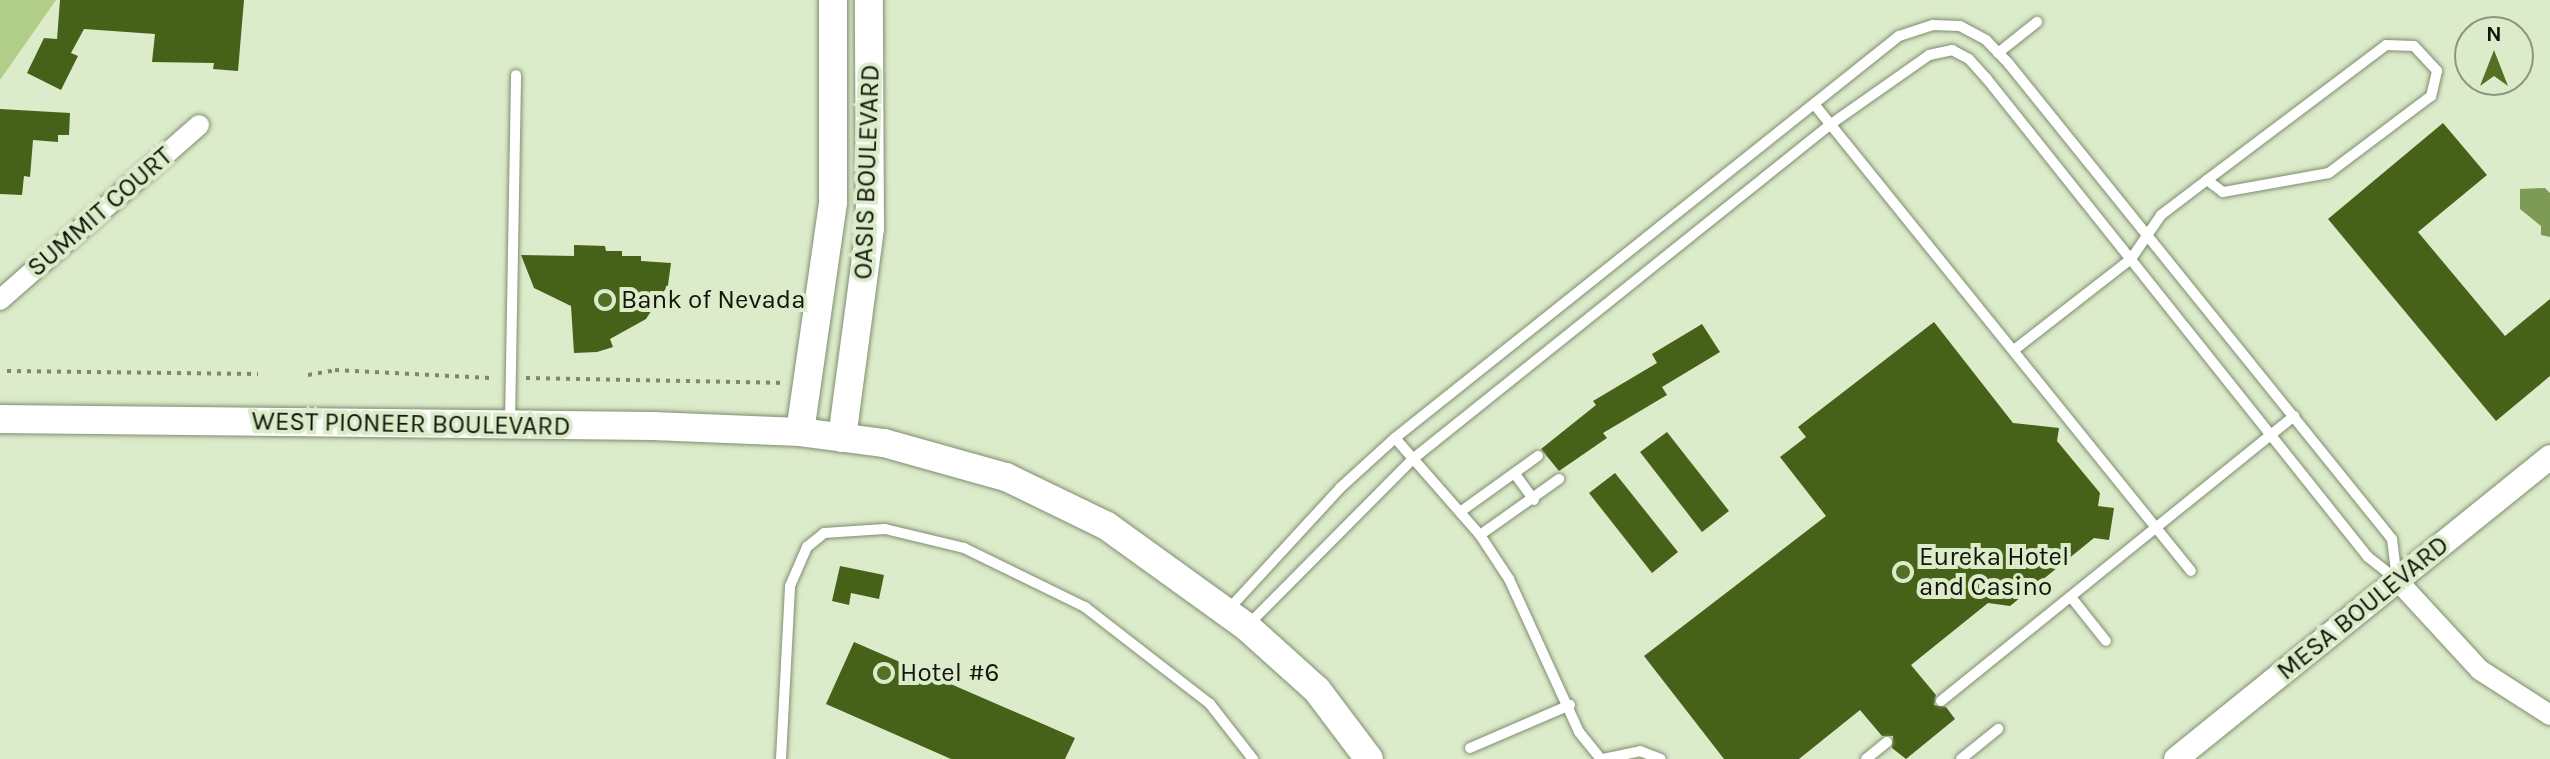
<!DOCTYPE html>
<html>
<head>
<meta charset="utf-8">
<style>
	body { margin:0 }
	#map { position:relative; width:2550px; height:759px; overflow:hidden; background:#dcebca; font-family:Karla,sans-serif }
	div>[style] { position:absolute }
	.green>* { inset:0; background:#b0ce88 }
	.water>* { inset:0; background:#7d9b54 }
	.building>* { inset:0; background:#466118 }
	.path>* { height:4px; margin-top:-2px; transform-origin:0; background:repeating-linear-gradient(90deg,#7d8770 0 4px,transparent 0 10px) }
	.roads { filter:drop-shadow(0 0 2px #7f8d6f) drop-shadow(0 0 2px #7f8d6f) }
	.service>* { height:10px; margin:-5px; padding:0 5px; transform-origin:5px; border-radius:5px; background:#fff }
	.minor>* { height:20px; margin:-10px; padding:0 10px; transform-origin:10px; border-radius:10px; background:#fff }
	.tertiary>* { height:24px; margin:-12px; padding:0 12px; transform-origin:12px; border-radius:12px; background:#fff }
	.secondary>* { height:28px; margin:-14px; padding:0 14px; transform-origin:14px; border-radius:14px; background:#fff }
	.dots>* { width:22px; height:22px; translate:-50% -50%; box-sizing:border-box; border:4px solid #dcebca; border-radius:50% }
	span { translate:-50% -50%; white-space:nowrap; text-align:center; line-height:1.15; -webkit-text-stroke:8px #dcebca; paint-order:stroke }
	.street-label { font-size:26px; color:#11160b }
	.poi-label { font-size:26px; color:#11160b }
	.left { translate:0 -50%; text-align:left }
	.north { position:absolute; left:2454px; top:16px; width:80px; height:80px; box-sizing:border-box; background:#dcebca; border:2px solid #8b967e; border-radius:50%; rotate:0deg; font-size:22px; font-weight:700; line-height:32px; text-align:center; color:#11160b }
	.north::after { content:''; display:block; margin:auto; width:28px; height:36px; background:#537025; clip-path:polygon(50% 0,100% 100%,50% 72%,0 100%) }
</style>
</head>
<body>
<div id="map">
	<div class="green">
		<i style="clip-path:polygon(0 0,56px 0,0 80px)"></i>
	</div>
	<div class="water">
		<i style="clip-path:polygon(2545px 188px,2550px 193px,2550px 237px,2541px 235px,2541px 226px,2520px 209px,2520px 189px)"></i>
	</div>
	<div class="building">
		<i style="clip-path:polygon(60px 0,244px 0,238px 71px,213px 69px,214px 63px,152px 62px,155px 34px,84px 29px,71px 53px,78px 56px,61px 90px,27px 73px,44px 38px,57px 39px)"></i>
		<i style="clip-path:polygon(0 109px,70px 113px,69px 135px,58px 135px,58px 142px,33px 140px,30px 177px,24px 176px,22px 195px,0 194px)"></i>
		<i style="clip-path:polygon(2443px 123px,2487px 175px,2418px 232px,2505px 336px,2550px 299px,2550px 376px,2496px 421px,2328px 219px)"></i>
		<i style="clip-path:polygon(574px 245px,605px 246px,606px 251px,622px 251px,622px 256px,641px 256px,641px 261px,671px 263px,668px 285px,646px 319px,610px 339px,613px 347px,597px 352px,574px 353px,571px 306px,534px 288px,521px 255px,574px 256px)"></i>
		<i style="clip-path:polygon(1934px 322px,2013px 423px,2059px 428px,2057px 441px,2100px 493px,2098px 506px,2114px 508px,2109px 540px,2094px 538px,2010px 606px,1988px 603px,1911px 665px,1936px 695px,1934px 705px,1946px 707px,1955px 719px,1906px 759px,1892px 748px,1893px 736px,1882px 736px,1860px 710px,1799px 759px,1724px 759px,1644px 656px,1826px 516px,1780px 457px,1806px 437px,1798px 427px)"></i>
		<i style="clip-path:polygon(1702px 324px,1720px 352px,1662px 387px,1667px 395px,1603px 433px,1607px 438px,1559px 471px,1541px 449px,1596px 405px,1593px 401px,1657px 363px,1652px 354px)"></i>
		<i style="clip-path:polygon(1667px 432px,1729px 511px,1702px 532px,1640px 452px)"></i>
		<i style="clip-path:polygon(1615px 473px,1678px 552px,1652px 573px,1589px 493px)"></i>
		<i style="clip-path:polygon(840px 566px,884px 575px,879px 599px,851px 593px,849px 605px,832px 601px)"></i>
		<i style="clip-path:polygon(854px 642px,1075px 738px,1065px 759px,951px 759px,826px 704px)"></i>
	</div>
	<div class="path">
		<i style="left:7px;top:371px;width:251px;rotate:0.7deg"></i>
		<i style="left:308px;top:375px;width:27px;rotate:-10deg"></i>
		<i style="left:335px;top:370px;width:155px;rotate:3deg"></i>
		<i style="left:526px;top:378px;width:260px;rotate:1.1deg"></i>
	</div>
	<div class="roads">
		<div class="service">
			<i style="left:1998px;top:53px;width:50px;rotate:-38.5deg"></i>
			<i style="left:1814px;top:104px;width:600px;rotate:51.09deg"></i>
			<i style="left:2014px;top:350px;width:148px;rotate:-37.9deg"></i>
			<i style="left:2131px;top:259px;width:53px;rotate:-55.7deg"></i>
			<i style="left:2161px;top:215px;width:58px;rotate:-37.3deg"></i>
			<i style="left:2207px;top:180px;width:224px;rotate:-37deg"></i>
			<i style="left:2386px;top:45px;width:28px;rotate:2deg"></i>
			<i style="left:2414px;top:46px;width:34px;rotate:47deg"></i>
			<i style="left:2437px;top:71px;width:26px;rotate:103deg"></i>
			<i style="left:2431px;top:96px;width:128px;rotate:143deg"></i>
			<i style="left:2329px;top:173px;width:108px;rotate:169.8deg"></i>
			<i style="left:2223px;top:192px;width:20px;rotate:-143deg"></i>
			<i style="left:510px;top:423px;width:348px;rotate:-89deg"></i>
			<i style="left:1395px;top:438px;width:129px;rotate:48.8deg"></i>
			<i style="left:1480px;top:535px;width:53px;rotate:56.6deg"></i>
			<i style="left:1509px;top:579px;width:168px;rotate:65.4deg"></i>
			<i style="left:1579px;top:732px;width:35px;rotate:51deg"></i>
			<i style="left:1515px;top:474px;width:32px;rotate:54deg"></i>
			<i style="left:1460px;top:512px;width:96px;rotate:-35.7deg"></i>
			<i style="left:1480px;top:535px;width:97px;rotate:-35.3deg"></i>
			<i style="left:2071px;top:597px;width:56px;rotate:51.5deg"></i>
			<i style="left:1228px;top:610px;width:166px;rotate:-47.4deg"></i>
			<i style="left:1340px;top:488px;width:74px;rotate:-42.3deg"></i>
			<i style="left:1395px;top:438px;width:645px;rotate:-38.58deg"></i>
			<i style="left:1899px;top:36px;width:36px;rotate:-18deg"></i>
			<i style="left:1933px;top:25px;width:27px;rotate:2deg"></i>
			<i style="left:1960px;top:26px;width:30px;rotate:28deg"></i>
			<i style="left:1986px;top:40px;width:33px;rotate:46deg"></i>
			<i style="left:2009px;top:64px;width:610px;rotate:51.12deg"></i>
			<i style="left:2392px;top:539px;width:39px;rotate:83deg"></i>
			<i style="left:1248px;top:625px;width:235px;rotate:-45.2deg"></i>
			<i style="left:1414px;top:458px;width:534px;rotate:-38.69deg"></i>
			<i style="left:1831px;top:124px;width:120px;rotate:-35.1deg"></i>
			<i style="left:1929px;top:55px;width:24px;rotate:-12deg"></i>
			<i style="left:1952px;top:50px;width:19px;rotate:28deg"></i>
			<i style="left:1969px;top:59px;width:27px;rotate:48deg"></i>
			<i style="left:1987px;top:79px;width:611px;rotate:51.44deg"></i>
			<i style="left:2368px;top:557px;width:37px;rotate:38deg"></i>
			<i style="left:1941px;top:701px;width:454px;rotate:-38.9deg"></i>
			<i style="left:1470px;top:748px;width:109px;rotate:-23.3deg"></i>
			<i style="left:781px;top:759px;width:173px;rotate:-87deg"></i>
			<i style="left:790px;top:586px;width:43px;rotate:-66.4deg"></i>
			<i style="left:807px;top:547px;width:22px;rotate:-39deg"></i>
			<i style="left:824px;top:533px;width:61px;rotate:-3.8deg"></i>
			<i style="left:885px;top:529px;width:81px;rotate:13.5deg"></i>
			<i style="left:964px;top:548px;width:135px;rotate:26deg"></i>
			<i style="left:1085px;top:607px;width:158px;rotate:37.8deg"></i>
			<i style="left:1210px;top:704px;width:70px;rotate:52deg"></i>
			<i style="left:1603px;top:759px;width:38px;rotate:-12deg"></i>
			<i style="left:1640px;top:751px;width:22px;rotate:21deg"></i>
			<i style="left:1866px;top:759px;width:27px;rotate:-39deg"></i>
			<i style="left:1961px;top:759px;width:48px;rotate:-39deg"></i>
		</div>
		<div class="minor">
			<i style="left:0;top:300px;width:265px;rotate:-41.3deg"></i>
			<i style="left:2397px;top:580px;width:122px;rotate:47.3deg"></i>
			<i style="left:2480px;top:670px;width:83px;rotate:32.7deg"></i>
		</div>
		<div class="tertiary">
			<i style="left:2176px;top:759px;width:481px;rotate:-38.9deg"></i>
		</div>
		<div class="secondary">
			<i style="left:0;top:419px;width:653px;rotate:0.61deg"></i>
			<i style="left:653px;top:426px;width:147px;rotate:2.3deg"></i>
			<i style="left:800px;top:432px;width:85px;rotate:7.5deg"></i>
			<i style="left:884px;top:443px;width:127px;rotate:15.6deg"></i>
			<i style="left:1006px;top:477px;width:112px;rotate:25.9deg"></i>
			<i style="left:1107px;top:526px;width:173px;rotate:35.8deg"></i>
			<i style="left:1247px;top:627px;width:94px;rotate:42deg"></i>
			<i style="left:1317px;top:690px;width:86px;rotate:53deg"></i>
			<i style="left:800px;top:432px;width:232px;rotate:-81.8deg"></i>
			<i style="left:833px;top:202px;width:202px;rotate:-90deg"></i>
			<i style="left:842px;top:438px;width:212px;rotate:-82.4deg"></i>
			<i style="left:870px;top:228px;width:228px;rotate:-90.3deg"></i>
		</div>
	</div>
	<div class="dots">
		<i style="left:605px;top:300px;background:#537025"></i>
		<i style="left:1903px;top:572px;background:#537025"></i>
		<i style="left:884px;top:673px;background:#537025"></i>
	</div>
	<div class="street-label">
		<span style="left:867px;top:172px;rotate:-88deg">OASIS BOULEVARD</span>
		<span style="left:100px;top:212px;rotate:-41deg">SUMMIT COURT</span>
		<span style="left:411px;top:424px;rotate:1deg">WEST PIONEER BOULEVARD</span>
		<span style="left:2363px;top:608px;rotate:-39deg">MESA BOULEVARD</span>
	</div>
	<div class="poi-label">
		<span class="left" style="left:621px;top:300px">Bank of Nevada</span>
		<span class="left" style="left:1919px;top:572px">Eureka Hotel<br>and Casino</span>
		<span class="left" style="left:900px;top:673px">Hotel #6</span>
	</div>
	<div class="north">N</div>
</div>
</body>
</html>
